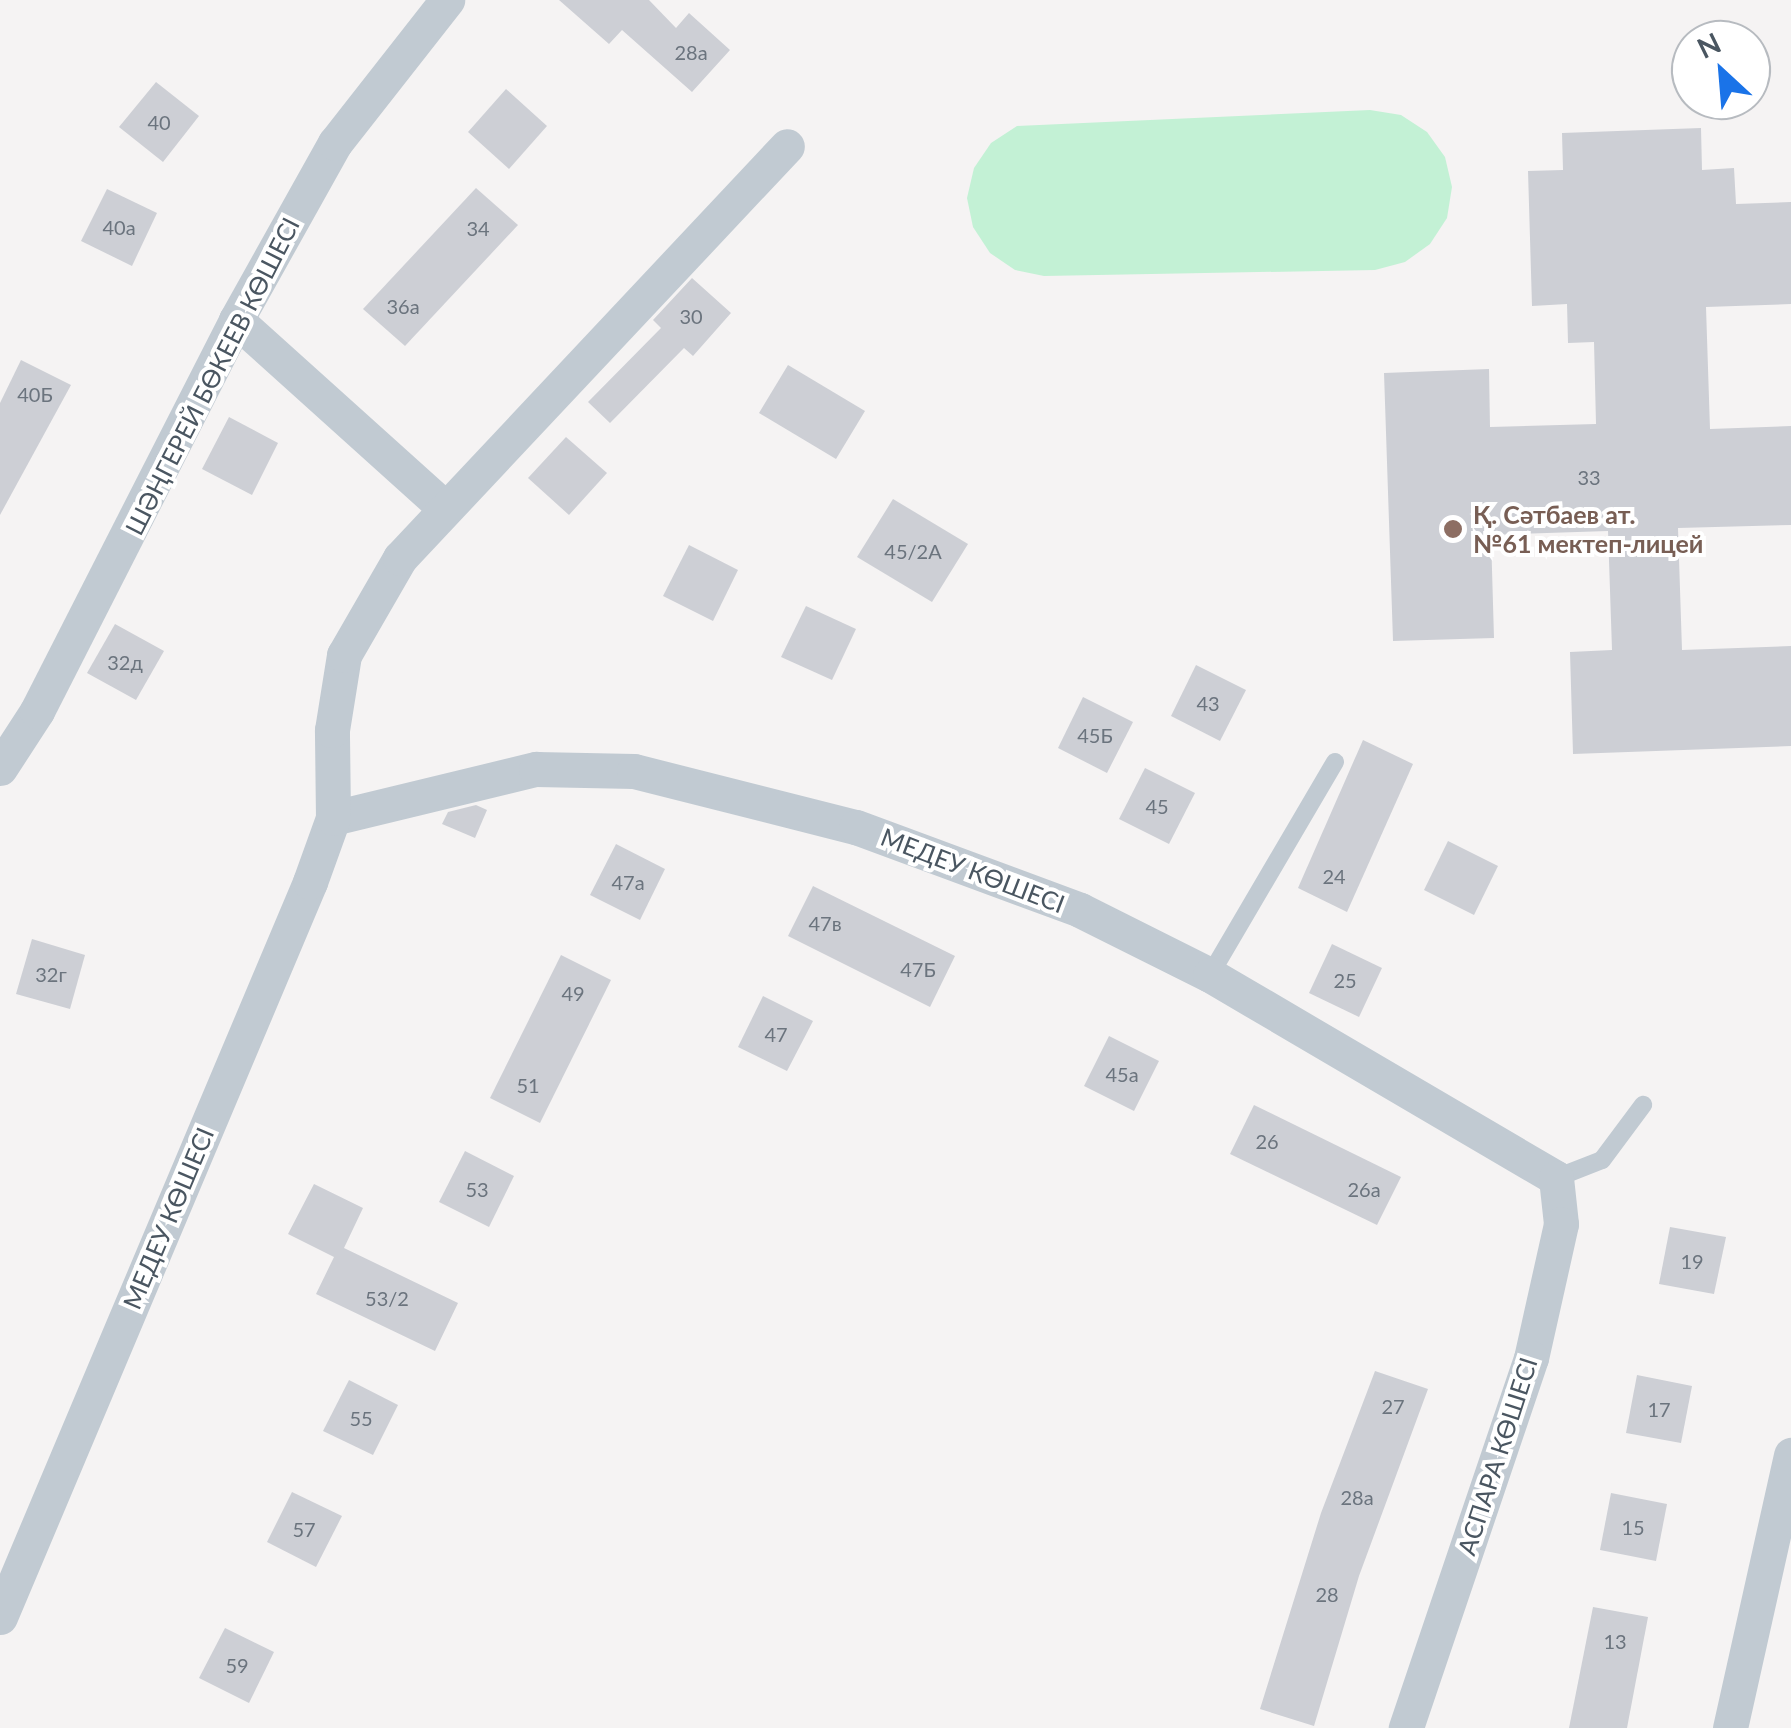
<!DOCTYPE html>
<html>
<head>
<meta charset="utf-8">
<style>
	body { margin:0 }
	#map { position:relative; width:1791px; height:1728px; overflow:hidden; background:#f5f3f3; font-family:Lato,sans-serif }
	div>[style] { position:absolute }
	.green>* { inset:0; background:#c3f1d5 }
	.building>* { inset:0; background:#cdcfd5 }
	.service>* { height:18px; margin:-9px; padding:0 9px; transform-origin:9px; border-radius:9px; background:#c1cad2 }
	.minor>* { height:35px; margin:-17.5px; padding:0 17.5px; transform-origin:17.5px; border-radius:17.5px; background:#c1cad2 }
	.dots>* { width:28px; height:28px; translate:-50% -50%; box-sizing:border-box; border:5px solid #fff; border-radius:50% }
	span { translate:-50% -50%; white-space:nowrap; text-align:center; line-height:1.15; -webkit-text-stroke:8px #fff; paint-order:stroke }
	.number-label { font-size:20px; color:#6b747e }
	.number-label span { -webkit-text-stroke-width:0 }
	.street-label { font-size:25px; color:#4a5661 }
	.education-label { font-size:25px; color:#785e54; font-weight:700 }
	.left { translate:0 -50%; text-align:left }
	.north { position:absolute; left:1671px; top:20px; width:100px; height:100px; box-sizing:border-box; background:#fff; border:2px solid #b7bbc0; border-radius:50%; rotate:334deg; font-size:28px; font-weight:700; line-height:40px; text-align:center; color:#4a5661 }
	.north::after { content:''; display:block; margin:auto; width:35px; height:45px; background:#1a73e8; clip-path:polygon(50% 0,100% 100%,50% 72%,0 100%) }
</style>
</head>
<body>
<div id="map">
	<div class="green">
		<i style="clip-path:polygon(1370px 110px,1401px 115px,1427px 132px,1445px 157px,1452px 187px,1447px 218px,1430px 244px,1405px 262px,1375px 270px,1044px 276px,1015px 270px,990px 253px,973px 227px,967px 198px,974px 168px,991px 143px,1017px 126px)"></i>
	</div>
	<div class="building">
		<i style="clip-path:polygon(559px 0,649px 0,676px 28px,689px 13px,730px 50px,692px 92px,622px 30px,609px 44px)"></i>
		<i style="clip-path:polygon(156px 82px,199px 116px,163px 162px,119px 127px)"></i>
		<i style="clip-path:polygon(506px 89px,547px 126px,509px 169px,468px 132px)"></i>
		<i style="clip-path:polygon(1701px 128px,1702px 170px,1734px 168px,1736px 204px,1791px 202px,1791px 304px,1706px 307px,1710px 429px,1791px 426px,1791px 525px,1678px 528px,1682px 650px,1791px 646px,1791px 746px,1573px 754px,1570px 652px,1612px 650px,1608px 531px,1491px 535px,1494px 638px,1393px 641px,1384px 373px,1489px 369px,1490px 427px,1596px 424px,1594px 342px,1568px 343px,1567px 304px,1532px 306px,1528px 171px,1563px 170px,1562px 133px)"></i>
		<i style="clip-path:polygon(476px 188px,518px 225px,405px 346px,363px 309px)"></i>
		<i style="clip-path:polygon(107px 189px,157px 213px,132px 266px,81px 241px)"></i>
		<i style="clip-path:polygon(692px 278px,731px 313px,693px 356px,684px 348px,610px 423px,588px 402px,661px 328px,653px 320px)"></i>
		<i style="clip-path:polygon(21px 360px,71px 385px,0 515px,0 403px)"></i>
		<i style="clip-path:polygon(788px 365px,865px 411px,836px 459px,759px 413px)"></i>
		<i style="clip-path:polygon(229px 417px,278px 443px,252px 495px,202px 469px)"></i>
		<i style="clip-path:polygon(566px 437px,607px 473px,569px 515px,528px 478px)"></i>
		<i style="clip-path:polygon(893px 499px,968px 544px,932px 602px,857px 557px)"></i>
		<i style="clip-path:polygon(689px 545px,738px 570px,713px 621px,663px 596px)"></i>
		<i style="clip-path:polygon(806px 606px,856px 629px,832px 680px,781px 657px)"></i>
		<i style="clip-path:polygon(115px 624px,164px 651px,136px 700px,87px 673px)"></i>
		<i style="clip-path:polygon(1196px 665px,1246px 690px,1220px 741px,1171px 716px)"></i>
		<i style="clip-path:polygon(1083px 697px,1133px 722px,1107px 773px,1058px 748px)"></i>
		<i style="clip-path:polygon(1363px 740px,1413px 764px,1347px 912px,1298px 888px)"></i>
		<i style="clip-path:polygon(1145px 768px,1195px 793px,1169px 844px,1119px 819px)"></i>
		<i style="clip-path:polygon(476px 805px,487px 810px,475px 838px,442px 824px,448px 812px)"></i>
		<i style="clip-path:polygon(1448px 841px,1498px 866px,1474px 915px,1424px 890px)"></i>
		<i style="clip-path:polygon(616px 844px,665px 869px,640px 920px,590px 895px)"></i>
		<i style="clip-path:polygon(813px 886px,955px 956px,930px 1007px,788px 936px)"></i>
		<i style="clip-path:polygon(32px 939px,85px 955px,70px 1009px,16px 994px)"></i>
		<i style="clip-path:polygon(1332px 944px,1382px 968px,1359px 1017px,1309px 993px)"></i>
		<i style="clip-path:polygon(561px 955px,611px 980px,540px 1123px,490px 1098px)"></i>
		<i style="clip-path:polygon(763px 996px,813px 1021px,787px 1071px,738px 1047px)"></i>
		<i style="clip-path:polygon(1109px 1036px,1159px 1061px,1134px 1111px,1084px 1086px)"></i>
		<i style="clip-path:polygon(1254px 1105px,1401px 1177px,1377px 1225px,1230px 1154px)"></i>
		<i style="clip-path:polygon(465px 1151px,514px 1176px,489px 1227px,439px 1202px)"></i>
		<i style="clip-path:polygon(314px 1184px,363px 1208px,344px 1248px,458px 1303px,435px 1351px,316px 1294px,334px 1257px,288px 1234px)"></i>
		<i style="clip-path:polygon(1670px 1227px,1726px 1237px,1714px 1294px,1659px 1284px)"></i>
		<i style="clip-path:polygon(1375px 1371px,1428px 1389px,1359px 1576px,1314px 1726px,1260px 1709px,1321px 1513px)"></i>
		<i style="clip-path:polygon(1637px 1375px,1692px 1386px,1681px 1443px,1626px 1433px)"></i>
		<i style="clip-path:polygon(349px 1380px,398px 1405px,373px 1455px,323px 1431px)"></i>
		<i style="clip-path:polygon(292px 1492px,342px 1516px,316px 1567px,267px 1542px)"></i>
		<i style="clip-path:polygon(1611px 1493px,1667px 1504px,1656px 1561px,1600px 1550px)"></i>
		<i style="clip-path:polygon(1593px 1607px,1648px 1617px,1627px 1728px,1569px 1728px)"></i>
		<i style="clip-path:polygon(225px 1628px,274px 1652px,249px 1703px,199px 1678px)"></i>
	</div>
	<div class="service">
		<i style="left:1210px;top:975px;width:247px;rotate:-59.6deg"></i>
		<i style="left:1556px;top:1178px;width:49px;rotate:-21.4deg"></i>
		<i style="left:1602px;top:1160px;width:69px;rotate:-53.3deg"></i>
	</div>
	<div class="minor">
		<i style="left:236px;top:320px;width:281px;rotate:42deg"></i>
		<i style="left:0;top:768px;width:68px;rotate:-57deg"></i>
		<i style="left:37px;top:711px;width:439px;rotate:-63deg"></i>
		<i style="left:236px;top:320px;width:203px;rotate:-60.8deg"></i>
		<i style="left:335px;top:143px;width:182px;rotate:-51.9deg"></i>
		<i style="left:333px;top:818px;width:209px;rotate:-13.6deg"></i>
		<i style="left:536px;top:769px;width:98px;rotate:1.2deg"></i>
		<i style="left:634px;top:771px;width:229px;rotate:14.2deg"></i>
		<i style="left:856px;top:827px;width:239px;rotate:20.3deg"></i>
		<i style="left:1080px;top:910px;width:145px;rotate:26.6deg"></i>
		<i style="left:1210px;top:975px;width:401px;rotate:30.4deg"></i>
		<i style="left:1556px;top:1178px;width:46px;rotate:83.8deg"></i>
		<i style="left:1561px;top:1224px;width:137px;rotate:102.6deg"></i>
		<i style="left:1531px;top:1358px;width:391px;rotate:108.7deg"></i>
		<i style="left:0;top:1617px;width:798px;rotate:-67.13deg"></i>
		<i style="left:310px;top:882px;width:68px;rotate:-70.2deg"></i>
		<i style="left:333px;top:818px;width:88px;rotate:-90.7deg"></i>
		<i style="left:332px;top:730px;width:76px;rotate:-80.9deg"></i>
		<i style="left:344px;top:655px;width:112px;rotate:-60deg"></i>
		<i style="left:400px;top:558px;width:565px;rotate:-46.79deg"></i>
		<i style="left:1730px;top:1728px;width:280px;rotate:-77.4deg"></i>
	</div>
	<div class="dots">
		<i style="left:1453px;top:529px;background:#8d6e63"></i>
	</div>
	<div class="number-label">
		<span style="left:691px;top:52px">28а</span>
		<span style="left:159px;top:122px">40</span>
		<span style="left:119px;top:227px">40а</span>
		<span style="left:478px;top:228px">34</span>
		<span style="left:403px;top:306px">36а</span>
		<span style="left:691px;top:316px">30</span>
		<span style="left:35px;top:394px">40Б</span>
		<span style="left:1589px;top:477px">33</span>
		<span style="left:913px;top:551px">45/2А</span>
		<span style="left:125px;top:662px">32д</span>
		<span style="left:1208px;top:703px">43</span>
		<span style="left:1095px;top:735px">45Б</span>
		<span style="left:1157px;top:806px">45</span>
		<span style="left:1334px;top:876px">24</span>
		<span style="left:628px;top:882px">47а</span>
		<span style="left:825px;top:923px">47в</span>
		<span style="left:918px;top:969px">47Б</span>
		<span style="left:51px;top:974px">32г</span>
		<span style="left:1345px;top:980px">25</span>
		<span style="left:573px;top:993px">49</span>
		<span style="left:776px;top:1034px">47</span>
		<span style="left:1122px;top:1074px">45а</span>
		<span style="left:528px;top:1085px">51</span>
		<span style="left:1267px;top:1141px">26</span>
		<span style="left:477px;top:1189px">53</span>
		<span style="left:1364px;top:1189px">26а</span>
		<span style="left:1692px;top:1261px">19</span>
		<span style="left:387px;top:1298px">53/2</span>
		<span style="left:1393px;top:1406px">27</span>
		<span style="left:1659px;top:1409px">17</span>
		<span style="left:361px;top:1418px">55</span>
		<span style="left:1357px;top:1497px">28а</span>
		<span style="left:1633px;top:1527px">15</span>
		<span style="left:304px;top:1529px">57</span>
		<span style="left:1327px;top:1594px">28</span>
		<span style="left:1615px;top:1641px">13</span>
		<span style="left:237px;top:1665px">59</span>
	</div>
	<div class="street-label">
		<span style="left:212px;top:376px;rotate:-63deg">ШӘҢГЕРЕЙ БӨКЕЕВ КӨШЕСІ</span>
		<span style="left:973px;top:870px;rotate:21deg">МЕДЕУ КӨШЕСІ</span>
		<span style="left:168px;top:1218px;rotate:-67deg">МЕДЕУ КӨШЕСІ</span>
		<span style="left:1497px;top:1456px;rotate:-72deg">АСПАРА КӨШЕСІ</span>
	</div>
	<div class="education-label">
		<span class="left" style="left:1473px;top:529px">Қ. Сәтбаев ат.<br>№61 мектеп-лицей</span>
	</div>
	<div class="north">N</div>
</div>
</body>
</html>
